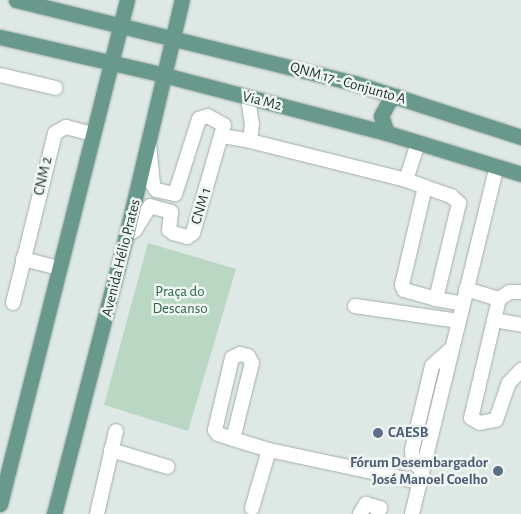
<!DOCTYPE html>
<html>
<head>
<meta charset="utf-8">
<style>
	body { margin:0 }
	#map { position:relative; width:521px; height:514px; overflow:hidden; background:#dee8e4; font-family:"Alegreya Sans",sans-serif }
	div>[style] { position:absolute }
	.green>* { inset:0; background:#b9d7c2 }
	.roads { filter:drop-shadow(0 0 1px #a2afaa) drop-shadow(0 0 1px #a2afaa) }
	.minor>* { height:14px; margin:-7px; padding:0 7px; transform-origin:7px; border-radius:7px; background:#fff }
	.major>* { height:15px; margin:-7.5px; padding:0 7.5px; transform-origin:7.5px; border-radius:7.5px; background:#68998c }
	.dots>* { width:14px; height:14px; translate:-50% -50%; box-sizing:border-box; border:2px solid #eef5f2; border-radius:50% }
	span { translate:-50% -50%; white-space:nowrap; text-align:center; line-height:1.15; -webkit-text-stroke:5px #eef5f2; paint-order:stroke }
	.street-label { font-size:15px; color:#223630 }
	.park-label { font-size:15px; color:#316746 }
	.service-label { font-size:15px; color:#4e5e75; font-weight:700 }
	.left { translate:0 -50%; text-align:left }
	.right { translate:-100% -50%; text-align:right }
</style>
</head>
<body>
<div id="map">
	<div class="green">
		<i style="clip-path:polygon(148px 243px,236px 269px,188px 431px,104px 405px)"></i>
	</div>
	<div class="roads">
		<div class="minor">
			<i style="left:0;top:75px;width:57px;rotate:13.1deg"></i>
			<i style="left:248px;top:97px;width:27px;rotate:82deg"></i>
			<i style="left:252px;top:124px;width:17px;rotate:97deg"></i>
			<i style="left:250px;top:141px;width:161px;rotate:14deg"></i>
			<i style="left:406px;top:180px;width:20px;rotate:20deg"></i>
			<i style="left:425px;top:187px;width:28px;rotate:19deg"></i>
			<i style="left:451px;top:196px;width:11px;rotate:41deg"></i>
			<i style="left:459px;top:203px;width:99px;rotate:103.5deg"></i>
			<i style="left:436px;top:299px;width:33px;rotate:-164deg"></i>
			<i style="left:404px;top:290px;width:5px;rotate:-112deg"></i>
			<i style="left:402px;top:285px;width:101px;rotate:-76.8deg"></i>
			<i style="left:223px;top:136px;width:27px;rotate:10deg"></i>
			<i style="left:406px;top:180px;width:39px;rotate:-72deg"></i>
			<i style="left:126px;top:236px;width:11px;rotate:-34deg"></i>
			<i style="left:135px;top:230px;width:28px;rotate:-58deg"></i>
			<i style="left:150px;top:206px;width:22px;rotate:16deg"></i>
			<i style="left:171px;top:212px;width:18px;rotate:96deg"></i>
			<i style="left:169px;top:230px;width:5px;rotate:37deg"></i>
			<i style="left:173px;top:233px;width:15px;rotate:16deg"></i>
			<i style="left:187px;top:237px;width:7px;rotate:-34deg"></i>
			<i style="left:193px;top:233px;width:112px;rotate:-74deg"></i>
			<i style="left:224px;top:125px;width:18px;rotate:-151deg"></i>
			<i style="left:208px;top:116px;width:9px;rotate:162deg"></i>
			<i style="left:199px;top:119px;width:79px;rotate:107.7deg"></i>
			<i style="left:175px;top:194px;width:19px;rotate:-168deg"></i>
			<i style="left:156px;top:190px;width:6px;rotate:-121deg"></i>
			<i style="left:153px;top:185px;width:41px;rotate:-95.6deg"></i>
			<i style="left:23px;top:259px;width:38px;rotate:14deg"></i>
			<i style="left:466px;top:289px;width:34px;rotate:17deg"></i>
			<i style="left:521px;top:292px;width:11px;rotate:180deg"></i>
			<i style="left:510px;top:292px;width:13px;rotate:148deg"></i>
			<i style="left:499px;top:299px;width:122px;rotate:103.2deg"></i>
			<i style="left:471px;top:418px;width:10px;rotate:29deg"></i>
			<i style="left:480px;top:423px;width:16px;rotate:-11deg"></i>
			<i style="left:496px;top:420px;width:39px;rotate:-71deg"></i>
			<i style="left:509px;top:383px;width:18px;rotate:-47deg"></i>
			<i style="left:436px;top:299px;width:27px;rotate:10deg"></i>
			<i style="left:13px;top:303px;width:175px;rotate:-76.1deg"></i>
			<i style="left:55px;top:133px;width:13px;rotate:-29deg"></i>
			<i style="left:66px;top:127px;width:28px;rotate:15deg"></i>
			<i style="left:355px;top:306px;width:105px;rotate:8.2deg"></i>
			<i style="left:494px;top:320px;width:27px;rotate:10deg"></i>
			<i style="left:233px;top:439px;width:78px;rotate:-76deg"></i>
			<i style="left:252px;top:363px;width:8px;rotate:-120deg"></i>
			<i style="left:248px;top:356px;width:8px;rotate:-166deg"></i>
			<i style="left:240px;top:354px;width:9px;rotate:153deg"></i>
			<i style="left:232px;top:358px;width:74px;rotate:103.3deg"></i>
			<i style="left:215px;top:430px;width:5px;rotate:53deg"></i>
			<i style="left:218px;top:434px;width:16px;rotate:18deg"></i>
			<i style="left:233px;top:439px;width:38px;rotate:17deg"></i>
			<i style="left:269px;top:450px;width:153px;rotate:12deg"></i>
			<i style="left:111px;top:450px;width:59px;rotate:16.6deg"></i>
			<i style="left:422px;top:471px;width:13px;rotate:-132deg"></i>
			<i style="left:413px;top:461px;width:11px;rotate:-95deg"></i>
			<i style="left:412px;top:450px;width:86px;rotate:-76.6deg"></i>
			<i style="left:432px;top:366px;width:27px;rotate:-42deg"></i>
			<i style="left:252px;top:508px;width:60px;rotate:-73.7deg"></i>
			<i style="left:97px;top:514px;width:85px;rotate:-77.1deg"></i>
			<i style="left:360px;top:514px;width:12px;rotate:-59deg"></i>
			<i style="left:366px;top:504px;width:15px;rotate:16deg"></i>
			<i style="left:380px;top:508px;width:6px;rotate:108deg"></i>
			<i style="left:412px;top:514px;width:358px;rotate:-76.3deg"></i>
		</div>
		<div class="major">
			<i style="left:16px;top:0;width:348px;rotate:13.8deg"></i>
			<i style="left:354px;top:83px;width:176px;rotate:17.9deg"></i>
			<i style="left:0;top:37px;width:168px;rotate:13deg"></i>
			<i style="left:164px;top:75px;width:230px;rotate:14.6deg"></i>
			<i style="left:387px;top:133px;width:140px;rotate:17deg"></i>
			<i style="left:387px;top:133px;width:18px;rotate:-109deg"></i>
			<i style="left:381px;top:116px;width:17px;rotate:-62deg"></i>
			<i style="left:389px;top:101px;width:9px;rotate:-32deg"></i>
			<i style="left:0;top:504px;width:520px;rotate:-75.86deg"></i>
			<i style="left:54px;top:514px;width:287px;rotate:-75.5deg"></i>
			<i style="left:126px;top:236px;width:243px;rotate:-76.7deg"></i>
		</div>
	</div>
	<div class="dots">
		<i style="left:378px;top:433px;background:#5c6f8a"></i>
		<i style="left:498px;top:471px;background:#5c6f8a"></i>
	</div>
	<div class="street-label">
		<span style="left:348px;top:83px;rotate:16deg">QNM 17 - Conjunto A</span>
		<span style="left:262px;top:101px;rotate:14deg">Via M2</span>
		<span style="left:43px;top:176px;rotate:-77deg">CNM 2</span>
		<span style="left:201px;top:206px;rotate:-73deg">CNM 1</span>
		<span style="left:121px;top:258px;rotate:-76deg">Avenida Hélio Prates</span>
	</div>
	<div class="park-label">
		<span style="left:180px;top:300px">Praça do<br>Descanso</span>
	</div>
	<div class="service-label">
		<span class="left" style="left:388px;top:433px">CAESB</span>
		<span class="right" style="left:488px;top:471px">Fórum Desembargador<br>José Manoel Coelho</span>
	</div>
</div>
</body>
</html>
